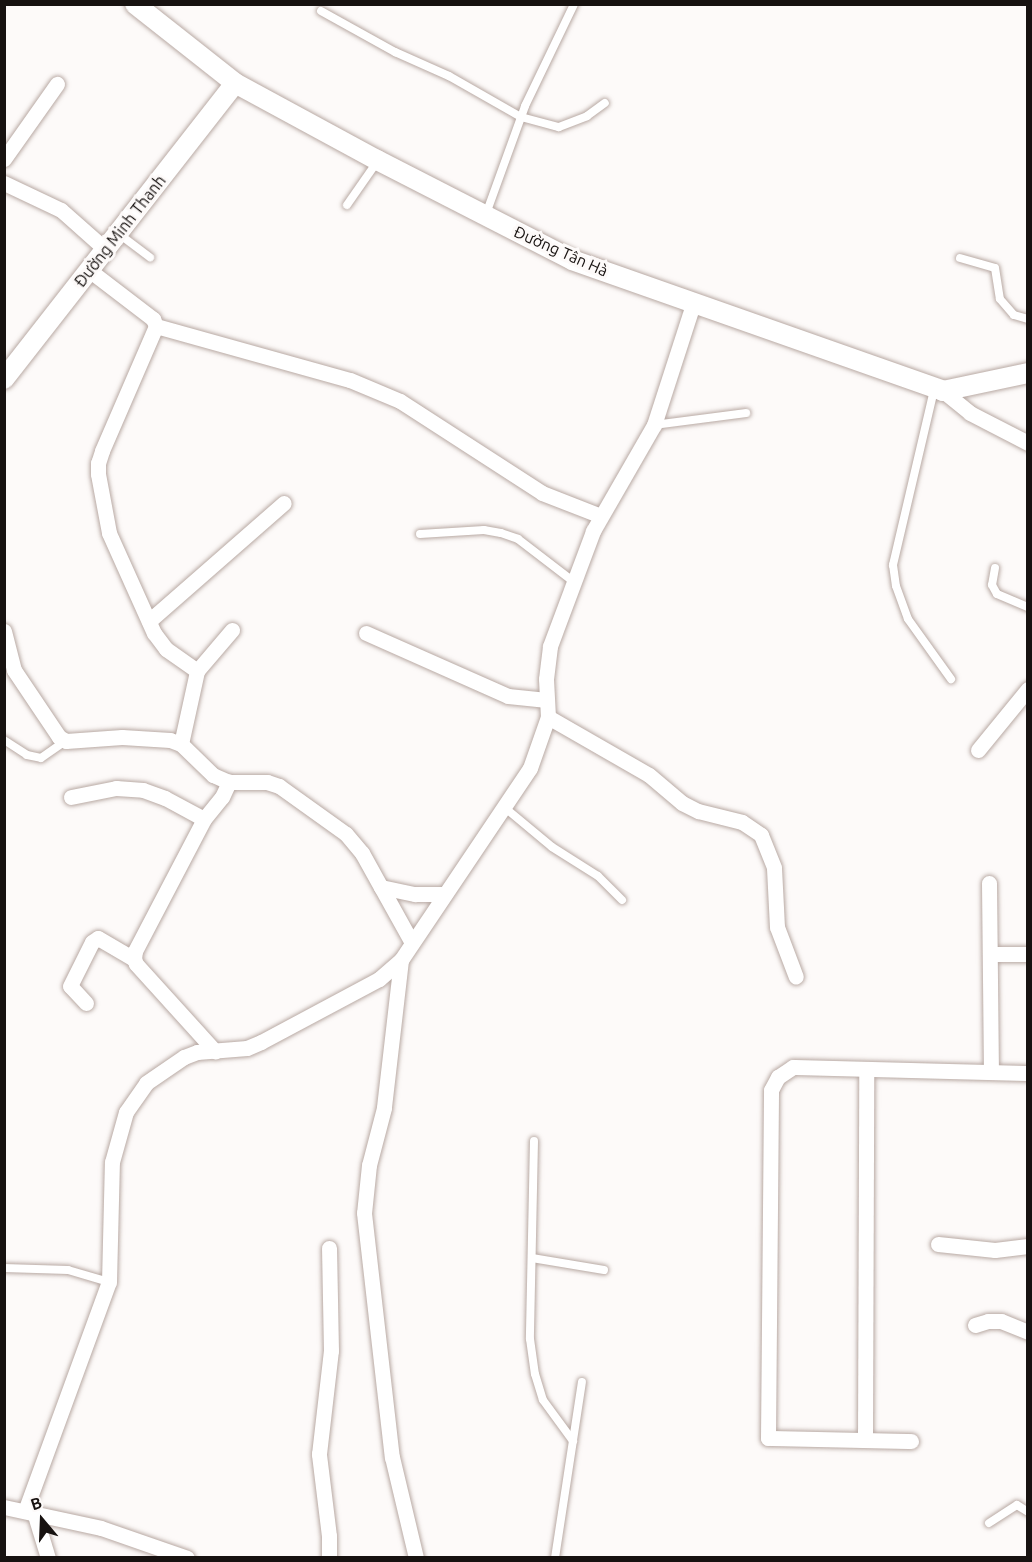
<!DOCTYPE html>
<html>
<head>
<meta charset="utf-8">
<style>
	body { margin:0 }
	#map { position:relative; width:1032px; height:1562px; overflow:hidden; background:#fdfaf9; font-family:Ubuntu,sans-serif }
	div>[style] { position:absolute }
	.roads { filter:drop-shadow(0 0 2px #b8a9a3) drop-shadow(0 0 2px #b8a9a3) }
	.lane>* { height:8px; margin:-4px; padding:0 4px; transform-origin:4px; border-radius:4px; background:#fff }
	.street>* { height:15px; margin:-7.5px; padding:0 7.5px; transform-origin:7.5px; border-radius:7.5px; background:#fff }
	.secondary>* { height:20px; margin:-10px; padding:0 10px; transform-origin:10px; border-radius:10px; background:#fff }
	span { translate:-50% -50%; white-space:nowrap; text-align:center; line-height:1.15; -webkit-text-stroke:6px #fdfaf9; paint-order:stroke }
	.street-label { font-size:16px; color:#171210 }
	.frame { position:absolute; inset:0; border:6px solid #171210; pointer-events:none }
	.north { position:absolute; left:12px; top:1490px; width:60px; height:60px; -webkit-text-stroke:4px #fdfaf9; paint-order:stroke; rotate:341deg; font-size:16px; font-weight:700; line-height:24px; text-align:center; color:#171210 }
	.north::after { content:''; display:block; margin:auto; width:21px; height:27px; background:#171210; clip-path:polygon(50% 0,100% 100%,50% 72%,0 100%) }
</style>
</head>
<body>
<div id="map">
	<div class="roads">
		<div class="lane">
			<i style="left:321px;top:11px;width:85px;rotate:29deg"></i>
			<i style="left:395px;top:52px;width:59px;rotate:24deg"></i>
			<i style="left:449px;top:76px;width:83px;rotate:29.7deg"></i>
			<i style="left:521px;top:117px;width:39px;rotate:15deg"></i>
			<i style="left:559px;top:127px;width:30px;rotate:-21deg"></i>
			<i style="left:587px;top:116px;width:22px;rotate:-36deg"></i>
			<i style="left:347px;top:205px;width:52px;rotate:-55.1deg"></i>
			<i style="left:486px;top:214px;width:115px;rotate:-70.1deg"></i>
			<i style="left:525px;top:106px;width:113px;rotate:-64.3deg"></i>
			<i style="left:119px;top:234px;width:39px;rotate:37deg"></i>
			<i style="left:960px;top:258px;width:36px;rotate:16deg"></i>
			<i style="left:995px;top:268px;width:31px;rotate:81deg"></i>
			<i style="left:1000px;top:299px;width:21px;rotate:49deg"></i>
			<i style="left:1014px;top:315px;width:15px;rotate:16deg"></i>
			<i style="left:934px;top:390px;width:180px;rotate:103.2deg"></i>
			<i style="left:893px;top:565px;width:21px;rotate:82deg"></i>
			<i style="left:896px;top:586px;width:35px;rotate:70deg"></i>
			<i style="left:908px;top:619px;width:74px;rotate:54.4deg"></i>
			<i style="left:654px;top:425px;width:93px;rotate:-7.4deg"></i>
			<i style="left:420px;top:534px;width:64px;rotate:-3.6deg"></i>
			<i style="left:484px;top:530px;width:17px;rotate:10deg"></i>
			<i style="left:501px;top:533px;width:18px;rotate:19deg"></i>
			<i style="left:518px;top:539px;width:71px;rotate:37.5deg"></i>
			<i style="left:995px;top:568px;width:17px;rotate:100deg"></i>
			<i style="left:992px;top:585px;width:10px;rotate:61deg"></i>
			<i style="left:997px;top:594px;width:34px;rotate:23deg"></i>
			<i style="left:4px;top:740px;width:27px;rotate:33deg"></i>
			<i style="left:27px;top:755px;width:14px;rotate:12deg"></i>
			<i style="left:41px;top:758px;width:29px;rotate:-35deg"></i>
			<i style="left:504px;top:807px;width:62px;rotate:39.8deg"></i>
			<i style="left:552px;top:847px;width:54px;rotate:32.2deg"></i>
			<i style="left:598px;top:876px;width:34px;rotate:45deg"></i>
			<i style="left:534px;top:1141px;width:198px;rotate:91.2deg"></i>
			<i style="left:530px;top:1339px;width:35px;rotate:82deg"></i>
			<i style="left:535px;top:1374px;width:27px;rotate:73deg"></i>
			<i style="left:543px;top:1400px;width:51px;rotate:53.8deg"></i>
			<i style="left:532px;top:1258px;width:73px;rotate:9.5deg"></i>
			<i style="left:4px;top:1268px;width:64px;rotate:1.8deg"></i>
			<i style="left:68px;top:1270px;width:43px;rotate:16.3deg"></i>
			<i style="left:989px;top:1523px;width:33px;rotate:-33deg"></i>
			<i style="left:1017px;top:1505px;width:13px;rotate:32deg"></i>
			<i style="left:555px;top:1558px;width:178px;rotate:-81.3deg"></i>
		</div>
		<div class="street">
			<i style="left:4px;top:159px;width:92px;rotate:-54.8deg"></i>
			<i style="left:4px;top:183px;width:63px;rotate:25.3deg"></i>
			<i style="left:61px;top:210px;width:59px;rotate:41.6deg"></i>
			<i style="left:89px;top:270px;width:81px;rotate:37.4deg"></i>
			<i style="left:153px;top:319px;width:8px;rotate:67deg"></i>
			<i style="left:156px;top:326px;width:136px;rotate:113.4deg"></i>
			<i style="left:102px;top:451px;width:13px;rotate:108deg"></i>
			<i style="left:98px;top:463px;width:11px;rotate:90deg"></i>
			<i style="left:98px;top:474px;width:60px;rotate:79.4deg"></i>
			<i style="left:109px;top:533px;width:110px;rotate:65.8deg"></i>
			<i style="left:154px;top:633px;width:20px;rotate:53deg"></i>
			<i style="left:166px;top:649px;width:38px;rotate:35deg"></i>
			<i style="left:156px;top:326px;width:201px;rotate:15.6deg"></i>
			<i style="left:350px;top:380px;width:54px;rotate:22.8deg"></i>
			<i style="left:400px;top:401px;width:169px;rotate:32.9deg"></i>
			<i style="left:542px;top:493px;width:63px;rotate:21.3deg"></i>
			<i style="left:943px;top:391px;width:35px;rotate:39deg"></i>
			<i style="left:970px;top:413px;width:65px;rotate:27.3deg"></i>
			<i style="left:149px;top:621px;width:179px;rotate:-41.2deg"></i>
			<i style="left:4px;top:631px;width:40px;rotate:75.6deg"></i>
			<i style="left:14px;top:670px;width:81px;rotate:56.1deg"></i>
			<i style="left:59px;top:737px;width:8px;rotate:30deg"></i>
			<i style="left:66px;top:741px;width:56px;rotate:-4.1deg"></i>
			<i style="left:122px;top:737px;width:48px;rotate:3.6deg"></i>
			<i style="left:170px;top:740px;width:12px;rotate:20deg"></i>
			<i style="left:181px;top:744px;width:45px;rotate:44.1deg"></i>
			<i style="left:213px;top:775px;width:17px;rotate:24deg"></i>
			<i style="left:229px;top:782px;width:38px"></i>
			<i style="left:267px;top:782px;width:13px;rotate:18deg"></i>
			<i style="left:279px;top:786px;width:82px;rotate:35.6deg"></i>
			<i style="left:346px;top:834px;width:25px;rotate:50deg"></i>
			<i style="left:362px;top:853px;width:39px;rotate:61deg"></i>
			<i style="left:381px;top:887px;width:35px;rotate:12deg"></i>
			<i style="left:415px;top:894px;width:30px"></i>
			<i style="left:366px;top:633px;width:155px;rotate:23.9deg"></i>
			<i style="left:508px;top:696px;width:39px;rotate:6deg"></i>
			<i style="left:548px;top:717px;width:116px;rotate:29.9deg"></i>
			<i style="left:649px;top:775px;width:43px;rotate:40.3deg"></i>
			<i style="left:682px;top:803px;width:18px;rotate:27deg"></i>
			<i style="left:698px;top:811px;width:45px;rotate:14deg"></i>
			<i style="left:742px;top:822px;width:23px;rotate:34deg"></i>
			<i style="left:761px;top:835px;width:35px;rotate:68deg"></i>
			<i style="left:774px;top:868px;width:59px;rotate:87.1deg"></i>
			<i style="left:777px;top:927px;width:53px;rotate:69.2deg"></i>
			<i style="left:181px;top:744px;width:75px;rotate:-77.6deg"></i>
			<i style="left:197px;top:671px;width:54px;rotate:-49.5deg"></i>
			<i style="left:978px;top:750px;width:79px;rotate:-50.7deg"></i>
			<i style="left:71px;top:797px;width:46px;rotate:-11.3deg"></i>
			<i style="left:116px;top:788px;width:27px;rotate:4deg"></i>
			<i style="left:143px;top:790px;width:23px;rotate:20deg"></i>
			<i style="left:165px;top:798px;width:44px;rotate:28.3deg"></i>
			<i style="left:989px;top:883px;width:189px;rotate:89.4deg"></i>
			<i style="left:381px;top:887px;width:64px;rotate:61deg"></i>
			<i style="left:990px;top:954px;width:38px"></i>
			<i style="left:134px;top:959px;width:8px;rotate:-83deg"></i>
			<i style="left:135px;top:951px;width:149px;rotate:-62.4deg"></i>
			<i style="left:204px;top:819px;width:28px;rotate:-51deg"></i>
			<i style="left:222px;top:797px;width:17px;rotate:-65deg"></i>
			<i style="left:401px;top:960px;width:149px;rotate:96.6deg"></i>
			<i style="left:384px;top:1108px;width:59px;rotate:104.7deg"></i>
			<i style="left:369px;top:1165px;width:48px;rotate:95.9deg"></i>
			<i style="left:364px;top:1213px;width:246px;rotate:83.5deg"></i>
			<i style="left:392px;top:1457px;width:104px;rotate:76.6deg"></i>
			<i style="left:86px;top:1003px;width:23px;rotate:-133deg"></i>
			<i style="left:70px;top:986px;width:49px;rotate:-63.4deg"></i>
			<i style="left:92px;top:942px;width:7px;rotate:-34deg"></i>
			<i style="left:98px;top:938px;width:42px;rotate:30.3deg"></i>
			<i style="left:134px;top:959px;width:5px;rotate:68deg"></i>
			<i style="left:136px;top:964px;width:118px;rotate:47.8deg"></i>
			<i style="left:938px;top:1244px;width:57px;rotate:6deg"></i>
			<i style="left:995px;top:1250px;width:33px;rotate:-7deg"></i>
			<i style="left:975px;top:1325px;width:14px;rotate:-17deg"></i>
			<i style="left:988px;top:1321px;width:13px"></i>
			<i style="left:1001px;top:1321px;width:29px;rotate:22deg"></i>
			<i style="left:865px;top:1440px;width:371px;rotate:-89.8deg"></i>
			<i style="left:911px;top:1441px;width:143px;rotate:-178.8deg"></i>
			<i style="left:768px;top:1438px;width:348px;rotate:-89.5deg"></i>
			<i style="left:771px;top:1090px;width:15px;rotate:-62deg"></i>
			<i style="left:778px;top:1077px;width:18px;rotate:-34deg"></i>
			<i style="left:793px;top:1067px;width:235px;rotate:1.5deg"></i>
			<i style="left:4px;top:1507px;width:99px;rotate:12.2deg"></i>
			<i style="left:101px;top:1528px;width:91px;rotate:19.2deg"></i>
			<i style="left:25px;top:1511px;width:244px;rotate:-69.9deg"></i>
			<i style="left:109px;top:1282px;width:120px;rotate:-88.6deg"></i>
			<i style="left:112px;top:1162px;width:52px;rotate:-74.4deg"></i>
			<i style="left:126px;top:1112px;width:35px;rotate:-55deg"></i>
			<i style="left:146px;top:1083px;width:46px;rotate:-34.4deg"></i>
			<i style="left:184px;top:1057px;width:14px;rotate:-21deg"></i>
			<i style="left:197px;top:1052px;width:50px;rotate:-4.6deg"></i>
			<i style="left:247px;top:1048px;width:15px;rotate:-23deg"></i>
			<i style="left:261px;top:1042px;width:134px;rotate:-28.1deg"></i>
			<i style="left:379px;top:979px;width:29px;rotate:-41deg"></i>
			<i style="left:401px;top:960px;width:231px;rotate:-56.1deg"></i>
			<i style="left:530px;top:768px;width:54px;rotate:-70.6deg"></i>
			<i style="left:548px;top:717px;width:38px;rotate:-93deg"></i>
			<i style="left:546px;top:679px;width:33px;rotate:-83deg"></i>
			<i style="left:550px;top:646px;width:123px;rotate:-69.5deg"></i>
			<i style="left:593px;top:531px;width:122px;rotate:-60.1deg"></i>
			<i style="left:654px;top:425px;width:127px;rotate:-72.1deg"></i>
			<i style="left:34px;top:1512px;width:48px;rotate:73.1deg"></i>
			<i style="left:329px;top:1558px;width:22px;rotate:-90deg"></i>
			<i style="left:329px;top:1536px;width:83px;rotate:-97deg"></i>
			<i style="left:319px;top:1454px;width:104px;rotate:-83.4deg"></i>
			<i style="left:331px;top:1351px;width:103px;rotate:-91.1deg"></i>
		</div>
		<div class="secondary">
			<i style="left:135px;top:4px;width:127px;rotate:38.3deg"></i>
			<i style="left:235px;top:83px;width:162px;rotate:28.5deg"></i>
			<i style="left:377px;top:160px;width:219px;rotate:27.1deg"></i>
			<i style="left:572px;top:260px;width:393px;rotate:19.4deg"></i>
			<i style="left:943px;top:391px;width:87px;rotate:-12deg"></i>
			<i style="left:4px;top:379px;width:375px;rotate:-52deg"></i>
		</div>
	</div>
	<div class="street-label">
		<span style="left:120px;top:231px;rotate:-52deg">Đường Minh Thanh</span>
		<span style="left:561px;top:251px;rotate:24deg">Đường Tân Hà</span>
	</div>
	<div class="frame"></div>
	<div class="north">B</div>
</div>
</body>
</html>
